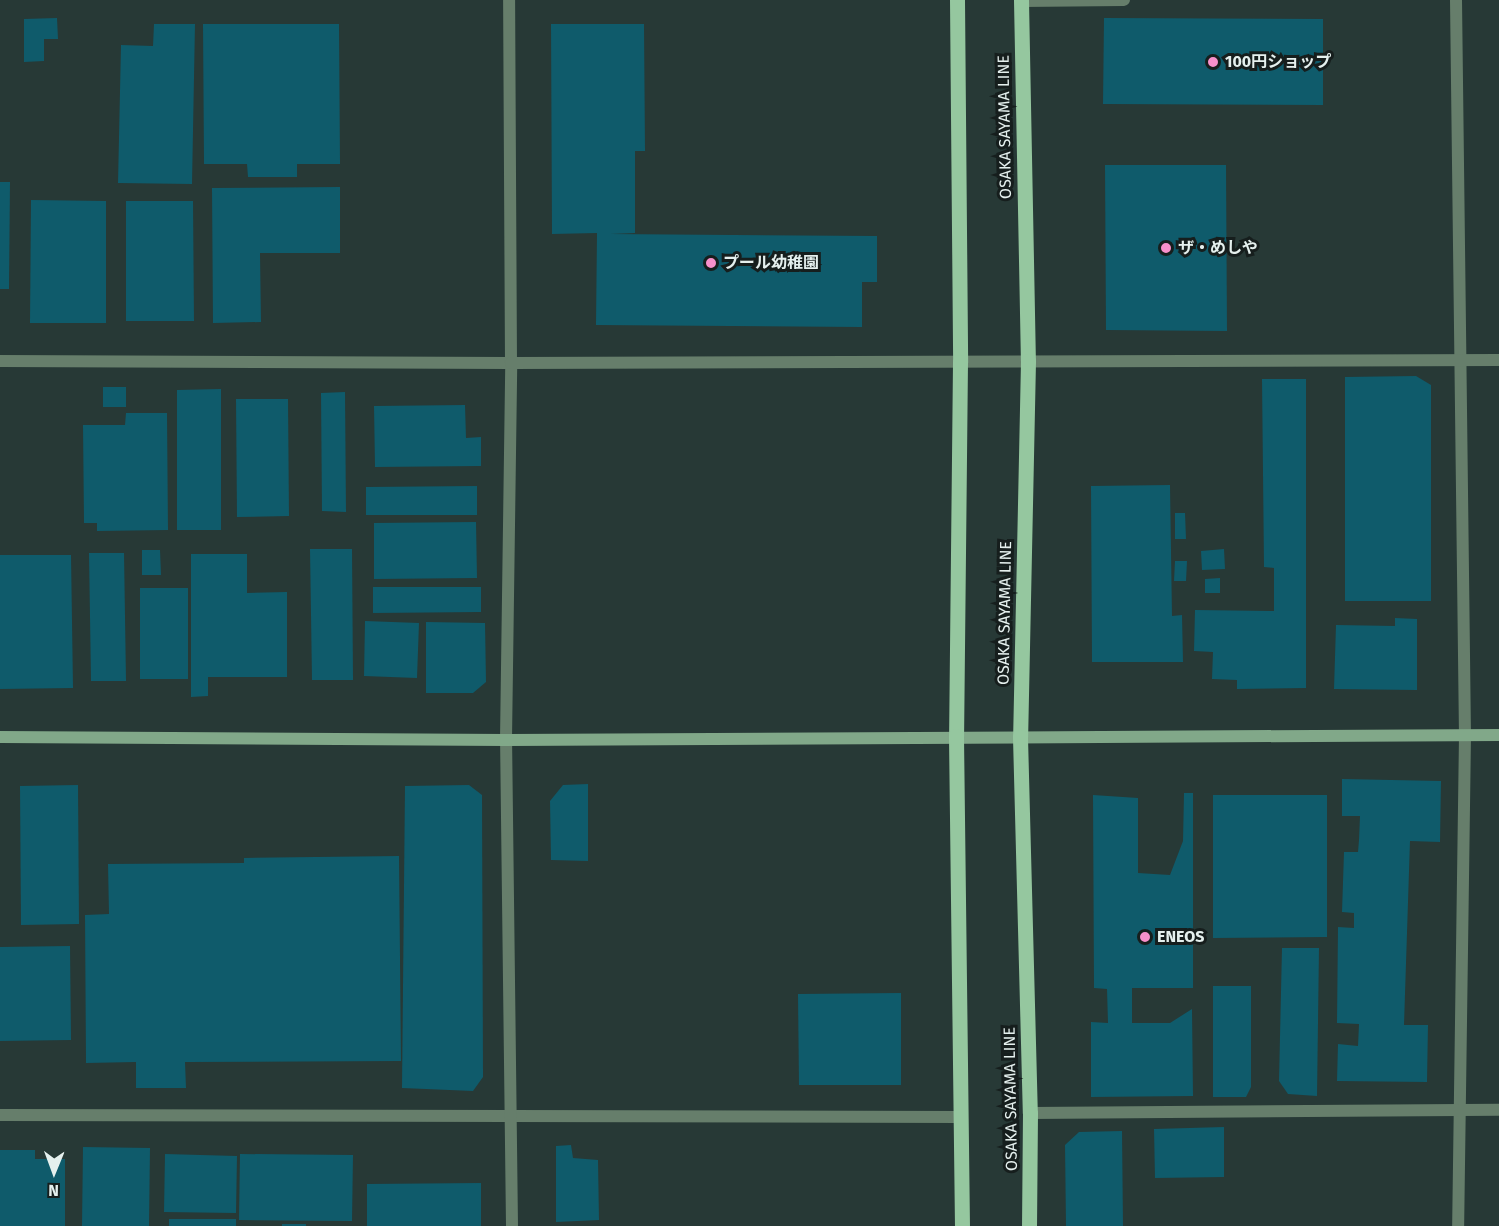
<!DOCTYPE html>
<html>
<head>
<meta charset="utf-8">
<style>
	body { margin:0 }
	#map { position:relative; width:1499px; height:1226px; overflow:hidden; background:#273936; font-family:"Fira Sans","Noto Sans JP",sans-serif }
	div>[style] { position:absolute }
	.building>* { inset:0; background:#0f5b6b }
	.street>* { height:12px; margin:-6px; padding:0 6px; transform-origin:6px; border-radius:6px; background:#667e6b }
	.secondary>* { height:12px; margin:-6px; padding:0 6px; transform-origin:6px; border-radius:6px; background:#81a889 }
	.primary>* { height:15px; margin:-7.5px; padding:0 7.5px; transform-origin:7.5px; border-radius:7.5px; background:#95c79f }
	.dots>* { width:16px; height:16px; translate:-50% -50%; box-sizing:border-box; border:3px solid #161e1d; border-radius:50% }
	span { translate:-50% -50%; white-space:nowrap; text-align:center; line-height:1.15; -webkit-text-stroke:6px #161e1d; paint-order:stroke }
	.poi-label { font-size:16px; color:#e5f0ee; font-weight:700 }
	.left { translate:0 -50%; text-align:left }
	.street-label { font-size:16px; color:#e5f0ee }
	.north { position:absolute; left:24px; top:1142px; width:60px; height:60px; -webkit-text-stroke:4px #161e1d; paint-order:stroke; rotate:181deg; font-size:16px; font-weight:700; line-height:24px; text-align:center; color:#e5f0ee }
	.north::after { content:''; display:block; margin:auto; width:21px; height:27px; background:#e5f0ee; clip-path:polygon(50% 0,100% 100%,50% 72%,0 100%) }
</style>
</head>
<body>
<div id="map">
	<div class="building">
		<i style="clip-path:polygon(57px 18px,58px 39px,44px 39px,44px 61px,24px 62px,24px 19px)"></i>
		<i style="clip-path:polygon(1104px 18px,1323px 19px,1323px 105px,1103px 104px)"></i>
		<i style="clip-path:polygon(154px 24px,195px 24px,192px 184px,118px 183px,121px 45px,153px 46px)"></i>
		<i style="clip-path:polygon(203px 24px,339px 24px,340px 164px,297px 164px,297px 177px,248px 177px,247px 164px,204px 164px)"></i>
		<i style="clip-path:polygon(551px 24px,644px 24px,645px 151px,635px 151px,635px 233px,610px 234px,877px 236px,877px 282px,862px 282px,862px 327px,596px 325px,597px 233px,552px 234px)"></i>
		<i style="clip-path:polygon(1105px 165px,1226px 165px,1227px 331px,1106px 330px)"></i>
		<i style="clip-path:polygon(0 182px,10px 182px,9px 289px,0 289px)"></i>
		<i style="clip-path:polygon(340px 187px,340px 253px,260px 253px,261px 322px,213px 323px,212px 188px)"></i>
		<i style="clip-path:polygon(31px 200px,106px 201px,106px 323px,30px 323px)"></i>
		<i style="clip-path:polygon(126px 201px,193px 201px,194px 321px,126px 321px)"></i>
		<i style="clip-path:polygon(1416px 376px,1431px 385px,1431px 601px,1345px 601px,1345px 377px)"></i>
		<i style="clip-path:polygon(1262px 379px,1306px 379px,1306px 688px,1237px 689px,1237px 680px,1212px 679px,1213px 652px,1194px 651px,1195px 610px,1274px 611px,1274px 568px,1264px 567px)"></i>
		<i style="clip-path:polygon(103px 387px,126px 387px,126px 407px,103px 407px)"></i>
		<i style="clip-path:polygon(221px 389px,221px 530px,177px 530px,177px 390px)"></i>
		<i style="clip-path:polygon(345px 392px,346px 512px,322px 511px,321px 393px)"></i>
		<i style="clip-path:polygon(236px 399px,288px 399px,289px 516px,237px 517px)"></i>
		<i style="clip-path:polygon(465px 405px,466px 438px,481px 437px,481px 466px,375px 467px,374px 406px)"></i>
		<i style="clip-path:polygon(126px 413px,167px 413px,168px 530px,97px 531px,97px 523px,84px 523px,83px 425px,125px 425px)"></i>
		<i style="clip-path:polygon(1170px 485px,1172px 616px,1182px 615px,1183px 662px,1092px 662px,1091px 486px)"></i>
		<i style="clip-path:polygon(477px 486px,477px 515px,366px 515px,366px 487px)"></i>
		<i style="clip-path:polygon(1175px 513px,1185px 513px,1186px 539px,1175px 539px)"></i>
		<i style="clip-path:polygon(476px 522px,477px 578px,374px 579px,374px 523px)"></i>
		<i style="clip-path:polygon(310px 549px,352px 549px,353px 680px,312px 680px)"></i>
		<i style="clip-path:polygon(1224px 549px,1225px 569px,1202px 570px,1201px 551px)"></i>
		<i style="clip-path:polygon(142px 550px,160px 550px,161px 575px,142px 575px)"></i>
		<i style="clip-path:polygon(89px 553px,124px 553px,126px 681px,91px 681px)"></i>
		<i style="clip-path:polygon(191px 554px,247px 554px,247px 593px,287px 592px,287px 677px,208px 677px,208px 696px,191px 697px)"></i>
		<i style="clip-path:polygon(0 555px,71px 555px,73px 688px,0 689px)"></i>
		<i style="clip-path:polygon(1175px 561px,1187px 561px,1186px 581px,1174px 581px)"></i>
		<i style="clip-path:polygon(1220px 578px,1220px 593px,1205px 593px,1205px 579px)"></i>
		<i style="clip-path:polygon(373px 587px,481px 587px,481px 612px,373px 613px)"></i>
		<i style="clip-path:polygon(140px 588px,188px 588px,188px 679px,140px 679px)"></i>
		<i style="clip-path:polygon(1395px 618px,1417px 619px,1417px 690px,1334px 689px,1336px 625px,1395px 626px)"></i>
		<i style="clip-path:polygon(365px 621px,419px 623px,417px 678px,364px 676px)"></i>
		<i style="clip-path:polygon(426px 622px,485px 623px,486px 682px,473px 693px,426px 693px)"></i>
		<i style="clip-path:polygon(1342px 779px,1441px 781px,1440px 842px,1410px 841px,1404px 1025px,1428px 1025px,1427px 1082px,1337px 1081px,1338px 1044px,1358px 1046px,1359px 1024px,1337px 1023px,1338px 927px,1354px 928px,1354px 913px,1342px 912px,1344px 852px,1358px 852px,1359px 840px,1360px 816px,1342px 816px)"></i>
		<i style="clip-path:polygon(588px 784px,588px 861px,551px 860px,550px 801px,563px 785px)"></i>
		<i style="clip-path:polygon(78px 785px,79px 924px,21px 925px,20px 786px)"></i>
		<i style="clip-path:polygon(469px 785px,482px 795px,483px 1077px,473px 1091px,402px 1088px,405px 786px)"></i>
		<i style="clip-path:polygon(1184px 793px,1193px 793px,1193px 988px,1132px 988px,1132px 1023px,1170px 1023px,1192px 1009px,1193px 1096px,1091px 1097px,1091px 1022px,1108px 1023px,1107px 989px,1094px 988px,1093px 795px,1138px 798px,1138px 873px,1170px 875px,1183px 841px)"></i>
		<i style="clip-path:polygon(1213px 795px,1327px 795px,1327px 937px,1213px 938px)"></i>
		<i style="clip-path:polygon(399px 856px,401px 1061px,185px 1062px,186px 1088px,136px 1088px,136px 1062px,86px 1063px,85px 915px,109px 914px,108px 864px,244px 863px,244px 858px)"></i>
		<i style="clip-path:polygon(70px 946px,71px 1040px,0 1041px,0 947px)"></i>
		<i style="clip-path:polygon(1282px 948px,1319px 948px,1317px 1096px,1288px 1094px,1279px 1081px)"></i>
		<i style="clip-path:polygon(1213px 986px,1251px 986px,1251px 1087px,1246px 1097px,1213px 1097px)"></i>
		<i style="clip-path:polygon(901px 993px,901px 1085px,799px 1085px,798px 994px)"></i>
		<i style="clip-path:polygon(1224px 1127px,1224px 1177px,1155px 1178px,1154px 1129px)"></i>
		<i style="clip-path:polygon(1122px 1131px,1123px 1226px,1066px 1226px,1065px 1145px,1079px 1132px)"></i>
		<i style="clip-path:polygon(571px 1145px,573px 1158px,598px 1160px,599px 1220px,556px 1222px,556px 1146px)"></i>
		<i style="clip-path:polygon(83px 1147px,150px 1148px,149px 1226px,82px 1226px)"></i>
		<i style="clip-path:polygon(0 1150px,35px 1150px,35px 1159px,65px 1159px,65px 1226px,0 1226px)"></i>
		<i style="clip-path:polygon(165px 1154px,237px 1156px,236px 1213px,164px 1212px)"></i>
		<i style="clip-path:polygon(240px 1154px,353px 1155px,352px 1221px,239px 1220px)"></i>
		<i style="clip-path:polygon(481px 1183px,481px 1226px,367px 1226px,367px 1184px)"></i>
		<i style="clip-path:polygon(169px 1219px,236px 1219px,236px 1226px,169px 1226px)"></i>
		<i style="clip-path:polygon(282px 1224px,306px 1224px,306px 1226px,282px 1226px)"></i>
	</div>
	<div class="street">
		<i style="left:1456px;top:0;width:735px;rotate:89.3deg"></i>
		<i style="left:1465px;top:735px;width:491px;rotate:90.8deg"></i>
		<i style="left:1021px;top:1px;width:103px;rotate:-0.6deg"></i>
		<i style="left:0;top:361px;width:511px;rotate:0.22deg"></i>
		<i style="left:511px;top:363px;width:363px;rotate:-90.3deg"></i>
		<i style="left:1030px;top:1113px;width:469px;rotate:-0.4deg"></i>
		<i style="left:0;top:1115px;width:962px;rotate:0.12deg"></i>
		<i style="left:512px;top:1226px;width:486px;rotate:-90.7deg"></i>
		<i style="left:506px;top:740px;width:377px;rotate:-89.2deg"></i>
		<i style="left:511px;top:363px;width:988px;rotate:-0.17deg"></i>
	</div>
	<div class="secondary">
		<i style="left:0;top:737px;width:506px;rotate:0.34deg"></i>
		<i style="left:506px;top:740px;width:993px;rotate:-0.29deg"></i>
	</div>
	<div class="primary">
		<i style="left:957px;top:0;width:362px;rotate:89.5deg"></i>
		<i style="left:960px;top:362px;width:374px;rotate:90.6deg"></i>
		<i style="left:956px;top:736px;width:490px;rotate:89.3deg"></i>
		<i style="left:1021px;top:0;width:361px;rotate:88.9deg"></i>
		<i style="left:1028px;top:361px;width:376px;rotate:91.2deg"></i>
		<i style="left:1020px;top:737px;width:376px;rotate:88.5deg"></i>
		<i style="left:1030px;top:1113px;width:113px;rotate:90.5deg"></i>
	</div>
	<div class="dots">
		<i style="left:1213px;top:62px;background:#f890cb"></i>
		<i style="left:1166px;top:248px;background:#f890cb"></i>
		<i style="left:711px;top:263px;background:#f890cb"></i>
		<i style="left:1145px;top:937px;background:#f890cb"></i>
	</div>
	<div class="poi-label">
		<span class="left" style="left:1225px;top:62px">100円ショップ</span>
		<span class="left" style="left:1178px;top:248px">ザ・めしや</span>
		<span class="left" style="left:723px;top:263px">プール幼稚園</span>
		<span class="left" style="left:1157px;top:937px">ENEOS</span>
	</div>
	<div class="street-label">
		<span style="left:1005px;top:127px;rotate:-91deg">OSAKA SAYAMA LINE</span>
		<span style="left:1005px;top:613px;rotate:-89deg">OSAKA SAYAMA LINE</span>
		<span style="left:1011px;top:1099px;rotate:-91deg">OSAKA SAYAMA LINE</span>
	</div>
	<div class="north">N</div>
</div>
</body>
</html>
